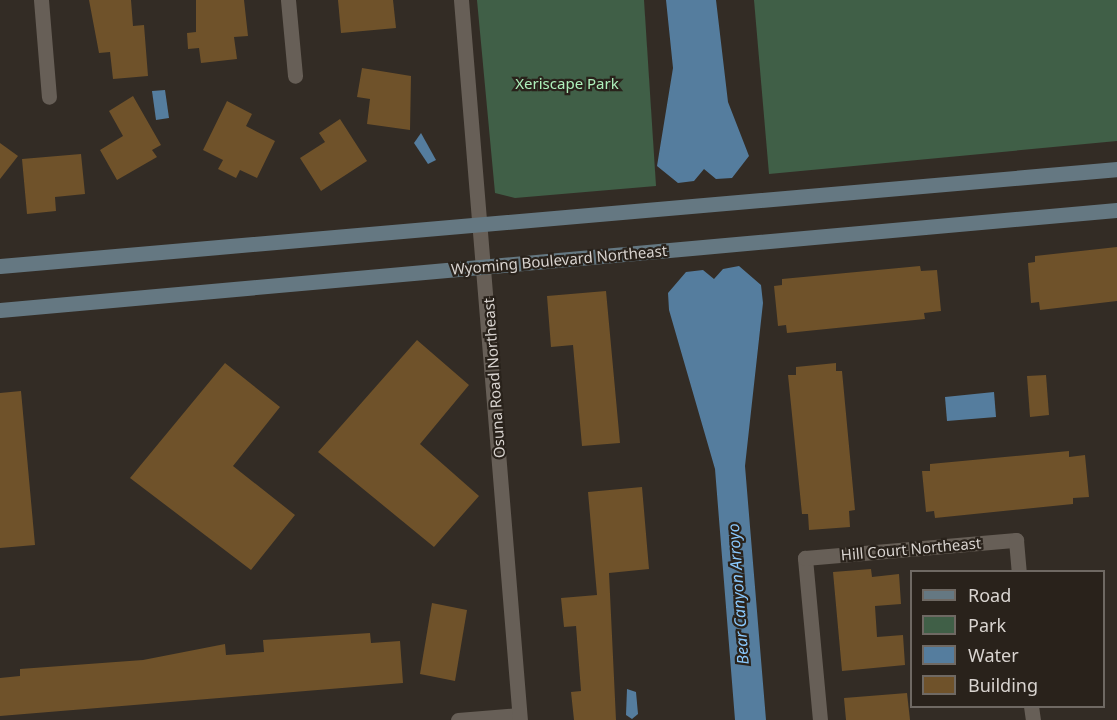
<!DOCTYPE html>
<html>
<head>
<meta charset="utf-8">
<style>
	body { margin:0 }
	#map { position:relative; width:1117px; height:720px; overflow:hidden; background:#332c25; font-family:"Noto Sans",sans-serif }
	div>[style] { position:absolute }
	.green>* { inset:0; background:#405f47 }
	.water>* { inset:0; background:#557d9e }
	.building>* { inset:0; background:#6f522a }
	.minor>* { height:15px; margin:-7.5px; padding:0 7.5px; transform-origin:7.5px; border-radius:7.5px; background:#675f57 }
	.tertiary>* { height:15px; margin:-7.5px; padding:0 7.5px; transform-origin:7.5px; border-radius:7.5px; background:#675f57 }
	.secondary>* { height:15px; margin:-7.5px; padding:0 7.5px; transform-origin:7.5px; border-radius:7.5px; background:#657882 }
	span { translate:-50% -50%; white-space:nowrap; text-align:center; line-height:1.15; -webkit-text-stroke:4.5px #29221b; paint-order:stroke }
	.park-label { font-size:15px; color:#aef0bb }
	.street-label { font-size:15px; color:#d9d4d0 }
	.water-label { font-size:16px; color:#8ac8fc; font-style:italic }
	.legend { position:absolute; left:910px; top:570px; width:195px; height:138px; box-sizing:border-box; background:#29221b; border:2px solid #6f6963; margin:0; padding:8px 10px; list-style:none; font-size:18px; color:#d9d4d0 }
	.legend li { display:flex; align-items:center; gap:12px; height:30px }
	.legend b { width:30px; border:2px solid #6f6963 }
</style>
</head>
<body>
<div id="map">
	<div class="green">
		<i style="clip-path:polygon(477px 0,644px 0,656px 186px,515px 198px,495px 193px)"></i>
		<i style="clip-path:polygon(754px 0,1117px 0,1117px 141px,769px 174px)"></i>
	</div>
	<div class="water">
		<i style="clip-path:polygon(666px 0,716px 0,728px 102px,749px 156px,732px 178px,716px 179px,704px 169px,694px 181px,678px 183px,657px 166px,673px 68px)"></i>
		<i style="clip-path:polygon(165px 90px,169px 118px,156px 120px,152px 91px)"></i>
		<i style="clip-path:polygon(421px 133px,436px 160px,428px 164px,414px 143px)"></i>
		<i style="clip-path:polygon(739px 266px,761px 285px,763px 303px,745px 466px,766px 720px,735px 720px,715px 469px,669px 310px,668px 293px,686px 272px,703px 270px,714px 279px,723px 269px)"></i>
		<i style="clip-path:polygon(994px 392px,996px 417px,947px 421px,945px 397px)"></i>
		<i style="clip-path:polygon(627px 689px,636px 692px,638px 714px,632px 719px,626px 715px)"></i>
	</div>
	<div class="building">
		<i style="clip-path:polygon(89px 0,131px 0,133px 26px,144px 25px,148px 76px,113px 79px,110px 52px,99px 53px)"></i>
		<i style="clip-path:polygon(196px 0,244px 0,248px 36px,234px 37px,237px 59px,201px 63px,199px 48px,188px 49px,187px 33px,196px 32px)"></i>
		<i style="clip-path:polygon(338px 0,393px 0,396px 28px,341px 33px)"></i>
		<i style="clip-path:polygon(362px 68px,411px 76px,410px 130px,367px 124px,370px 99px,357px 97px)"></i>
		<i style="clip-path:polygon(133px 96px,161px 145px,152px 150px,157px 157px,117px 180px,100px 150px,123px 136px,109px 111px)"></i>
		<i style="clip-path:polygon(227px 101px,252px 114px,246px 126px,275px 141px,257px 178px,240px 170px,236px 178px,218px 169px,223px 160px,203px 150px)"></i>
		<i style="clip-path:polygon(340px 119px,367px 161px,321px 191px,300px 158px,325px 142px,319px 133px)"></i>
		<i style="clip-path:polygon(0 143px,18px 156px,0 179px)"></i>
		<i style="clip-path:polygon(81px 154px,85px 194px,55px 197px,56px 211px,27px 214px,22px 159px)"></i>
		<i style="clip-path:polygon(1117px 247px,1117px 301px,1040px 310px,1039px 302px,1031px 303px,1028px 263px,1035px 262px,1035px 256px)"></i>
		<i style="clip-path:polygon(920px 266px,921px 271px,937px 270px,941px 311px,924px 313px,925px 319px,787px 333px,786px 325px,778px 326px,774px 286px,782px 285px,782px 279px)"></i>
		<i style="clip-path:polygon(606px 291px,620px 443px,582px 446px,573px 345px,551px 347px,547px 296px)"></i>
		<i style="clip-path:polygon(417px 340px,469px 385px,420px 444px,479px 496px,434px 547px,318px 452px)"></i>
		<i style="clip-path:polygon(225px 363px,280px 407px,233px 466px,295px 515px,251px 570px,130px 478px)"></i>
		<i style="clip-path:polygon(836px 363px,836px 371px,842px 371px,855px 510px,849px 511px,850px 527px,809px 530px,808px 514px,802px 514px,788px 375px,796px 375px,796px 367px)"></i>
		<i style="clip-path:polygon(1046px 375px,1049px 415px,1030px 417px,1027px 376px)"></i>
		<i style="clip-path:polygon(21px 391px,35px 545px,0 548px,0 393px)"></i>
		<i style="clip-path:polygon(1069px 451px,1069px 457px,1085px 455px,1089px 497px,1073px 498px,1073px 504px,935px 518px,934px 511px,926px 512px,922px 471px,930px 471px,930px 464px)"></i>
		<i style="clip-path:polygon(642px 487px,649px 569px,609px 573px,616px 720px,574px 720px,571px 692px,581px 691px,576px 626px,564px 627px,561px 598px,597px 595px,588px 492px)"></i>
		<i style="clip-path:polygon(871px 569px,872px 577px,899px 574px,901px 604px,875px 606px,877px 637px,903px 635px,905px 665px,842px 671px,833px 572px)"></i>
		<i style="clip-path:polygon(432px 603px,467px 610px,455px 681px,420px 674px)"></i>
		<i style="clip-path:polygon(370px 633px,371px 643px,400px 641px,403px 683px,0 716px,0 678px,20px 676px,20px 669px,143px 660px,225px 644px,226px 655px,264px 652px,263px 640px)"></i>
		<i style="clip-path:polygon(907px 693px,910px 720px,846px 720px,844px 698px)"></i>
	</div>
	<div class="minor">
		<i style="left:41px;top:0;width:97px;rotate:85.3deg"></i>
		<i style="left:288px;top:0;width:76px;rotate:84.7deg"></i>
		<i style="left:1031px;top:706px;width:14px;rotate:82deg"></i>
		<i style="left:458px;top:720px;width:61px;rotate:-4.7deg"></i>
		<i style="left:820px;top:720px;width:163px;rotate:-95.3deg"></i>
		<i style="left:805px;top:558px;width:212px;rotate:-4.9deg"></i>
		<i style="left:1016px;top:540px;width:32px;rotate:85deg"></i>
	</div>
	<div class="tertiary">
		<i style="left:461px;top:0;width:722px;rotate:85.32deg"></i>
	</div>
	<div class="secondary">
		<i style="left:0;top:266px;width:1121px;rotate:-4.96deg"></i>
		<i style="left:0;top:310px;width:1121px;rotate:-5.12deg"></i>
	</div>
	<div class="park-label">
		<span style="left:567px;top:84px">Xeriscape Park</span>
	</div>
	<div class="street-label">
		<span style="left:559px;top:260px;rotate:-5deg">Wyoming Boulevard Northeast</span>
		<span style="left:494px;top:378px;rotate:-94deg">Osuna Road Northeast</span>
		<span style="left:911px;top:549px;rotate:-5deg">Hill Court Northeast</span>
	</div>
	<div class="water-label">
		<span style="left:738px;top:594px;rotate:-94deg">Bear Canyon Arroyo</span>
	</div>
	<ul class="legend">
	<li><b style="height:8px;background:#657882"></b>Road</li>
	<li><b style="height:16px;background:#405f47"></b>Park</li>
	<li><b style="height:16px;background:#557d9e"></b>Water</li>
	<li><b style="height:16px;background:#6f522a"></b>Building</li>
	</ul>
</div>
</body>
</html>
